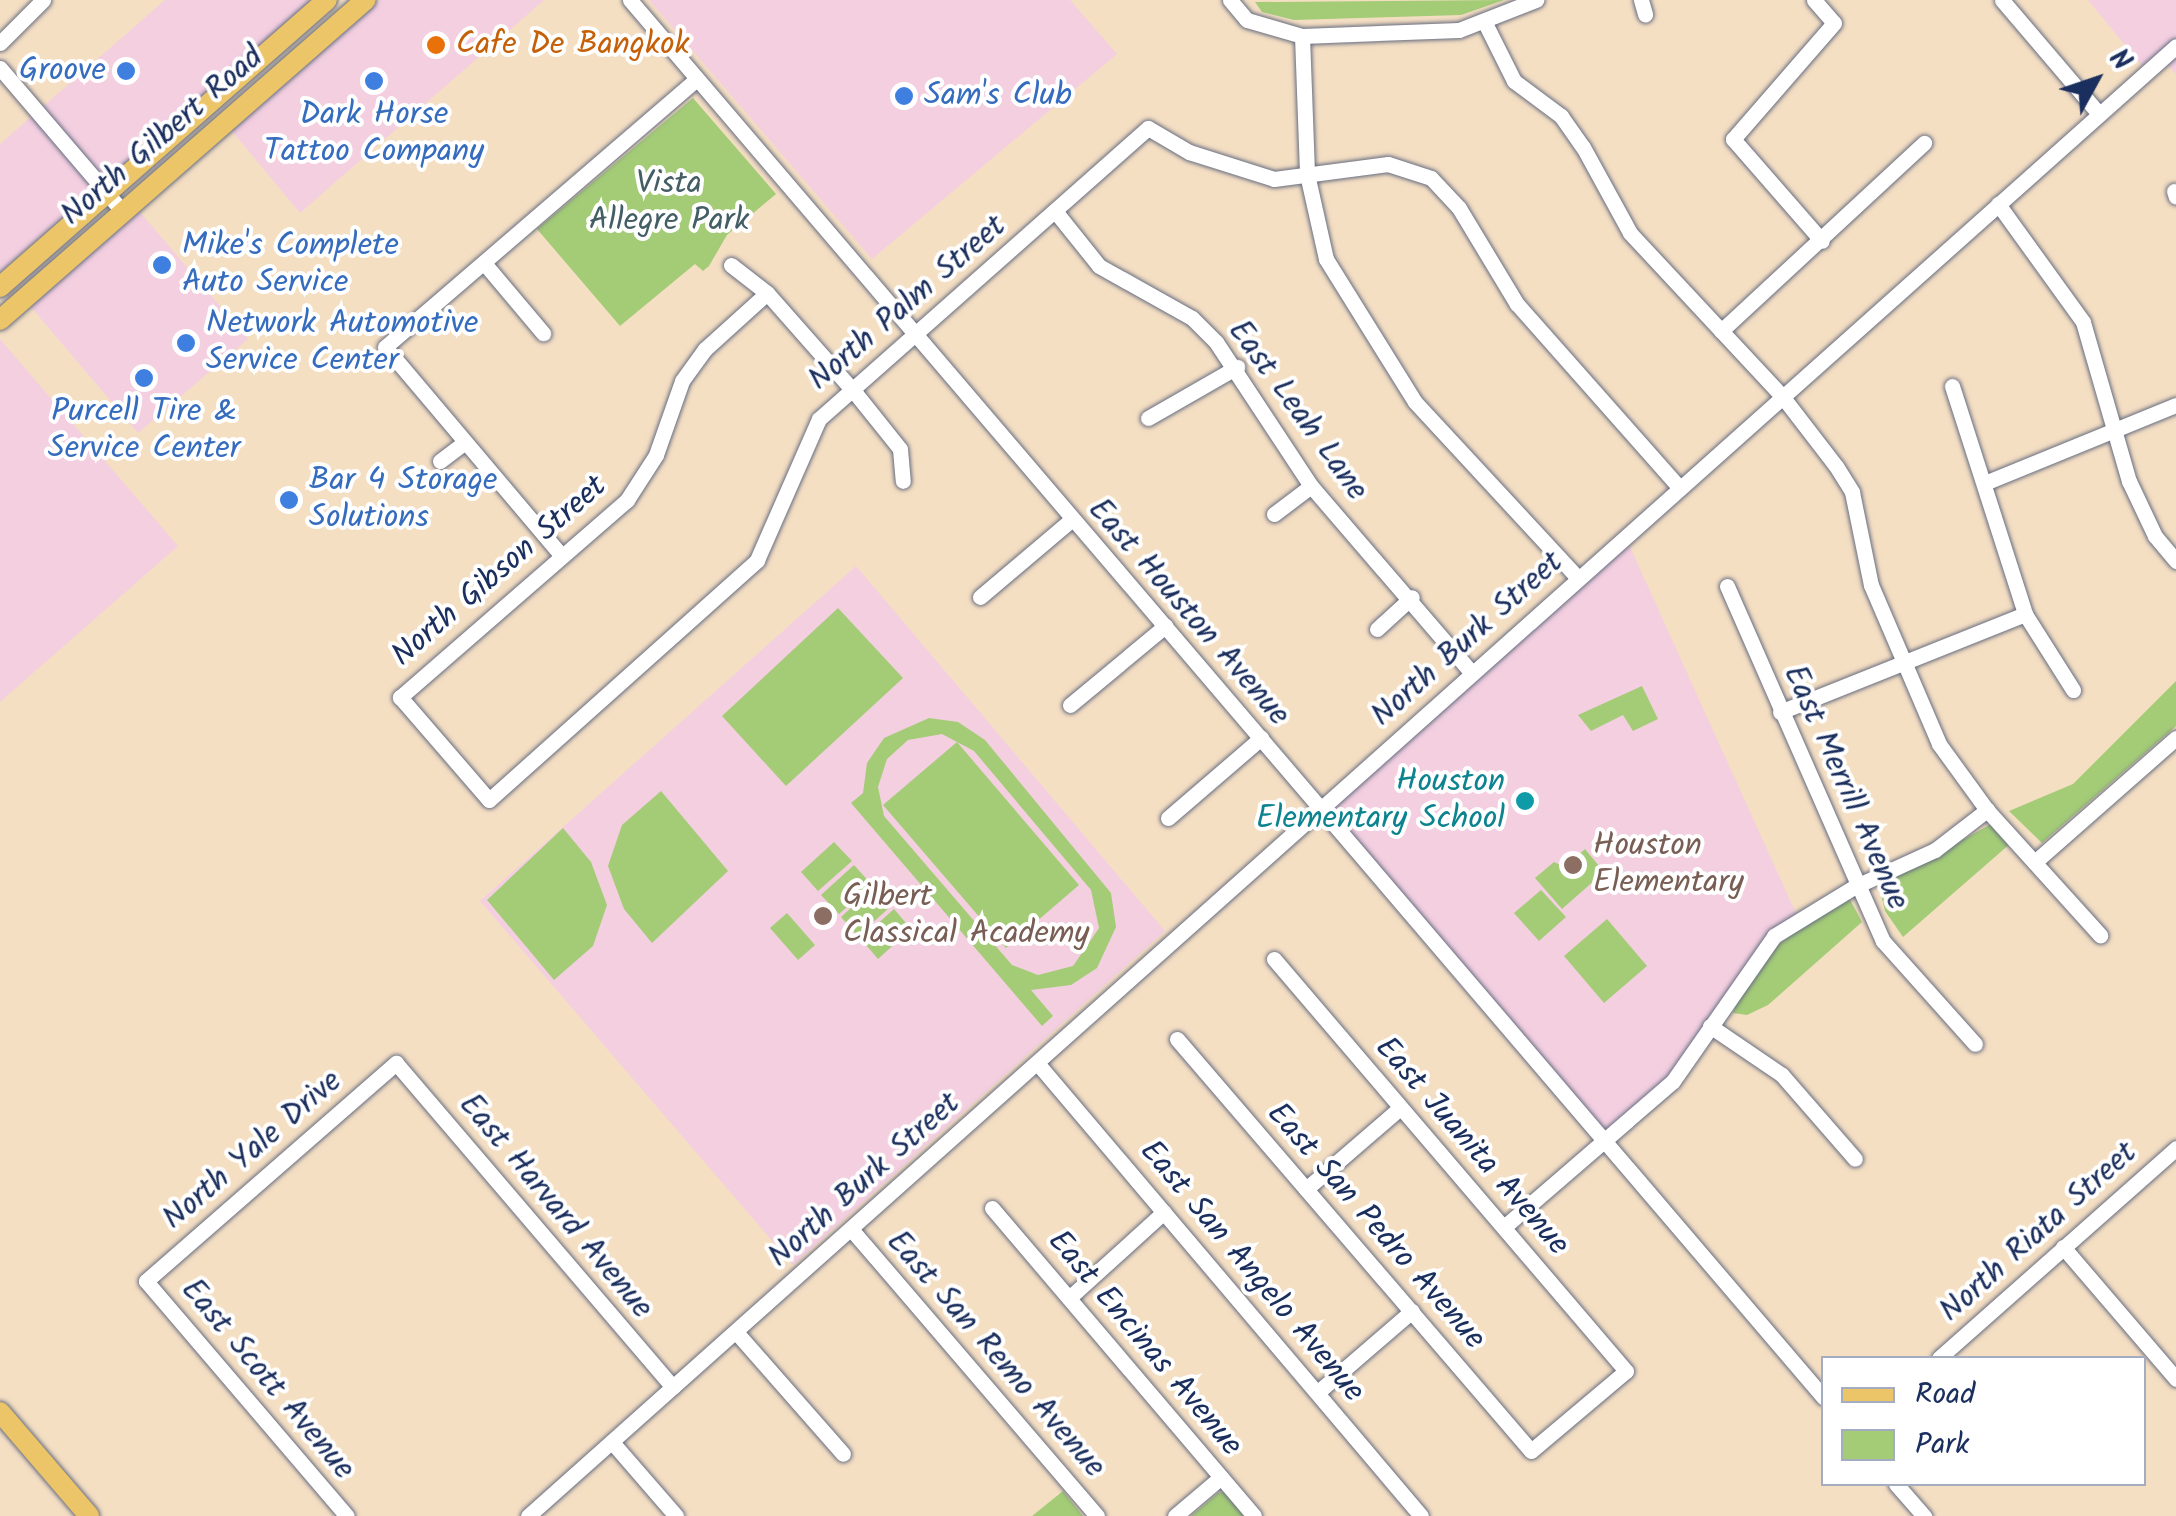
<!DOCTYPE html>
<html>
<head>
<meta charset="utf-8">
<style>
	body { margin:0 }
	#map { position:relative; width:2176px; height:1516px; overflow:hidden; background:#f5dfc3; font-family:Kalam,sans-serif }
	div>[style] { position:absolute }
	.built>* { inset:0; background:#f3cfe0 }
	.green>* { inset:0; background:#a4cc77 }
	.roads { filter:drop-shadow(0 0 2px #676d81) drop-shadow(0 0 2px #676d81) }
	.minor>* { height:15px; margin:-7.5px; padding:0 7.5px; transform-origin:7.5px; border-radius:7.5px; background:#fff }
	.major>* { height:20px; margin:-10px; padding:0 10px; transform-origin:10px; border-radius:10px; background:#edc569 }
	.dots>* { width:28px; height:28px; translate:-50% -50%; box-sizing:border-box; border:5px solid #fff; border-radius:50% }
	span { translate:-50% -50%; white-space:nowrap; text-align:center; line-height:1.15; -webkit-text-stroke:8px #fff; paint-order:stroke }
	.food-label { font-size:32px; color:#c56008 }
	.left { translate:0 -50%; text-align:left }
	.shop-label { font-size:32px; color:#366cbe }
	.right { translate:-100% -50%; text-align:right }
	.street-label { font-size:32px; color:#1b2f5e }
	.park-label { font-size:32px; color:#445e66 }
	.culture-label { font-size:32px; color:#0d838f }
	.education-label { font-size:32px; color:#785e54 }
	.legend { position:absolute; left:1821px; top:1356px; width:325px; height:130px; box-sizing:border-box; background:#fff; border:2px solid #a4acbf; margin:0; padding:12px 18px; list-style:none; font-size:30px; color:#1b2f5e }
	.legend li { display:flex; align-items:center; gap:20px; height:50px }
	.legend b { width:50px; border:2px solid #a4acbf }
	.north { position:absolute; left:2046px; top:30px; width:100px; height:100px; -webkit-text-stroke:8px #fff; paint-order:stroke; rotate:50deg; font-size:28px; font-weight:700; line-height:40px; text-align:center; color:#1b2f5e }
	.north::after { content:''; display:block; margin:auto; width:35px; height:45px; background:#1b2f5e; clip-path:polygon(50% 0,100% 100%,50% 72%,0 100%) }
</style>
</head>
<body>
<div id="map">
	<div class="built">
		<i style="clip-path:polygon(165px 0,314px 0,0 272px,0 144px)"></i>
		<i style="clip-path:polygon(380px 0,544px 0,300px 213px,231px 130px)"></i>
		<i style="clip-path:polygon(649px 0,1070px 0,1117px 54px,872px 259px)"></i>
		<i style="clip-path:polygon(2088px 0,2176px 0,2176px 74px,2163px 59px,2147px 72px)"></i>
		<i style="clip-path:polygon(139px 211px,248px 339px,138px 433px,30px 306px)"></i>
		<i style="clip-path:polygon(0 339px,178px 546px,0 702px)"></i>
		<i style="clip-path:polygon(1625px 536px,1799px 920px,1774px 936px,1692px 1059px,1604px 1140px,1322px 809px)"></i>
		<i style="clip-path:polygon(856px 566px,1165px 931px,793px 1265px,480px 901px)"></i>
	</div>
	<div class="green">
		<i style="clip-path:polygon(1504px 0,1461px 15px,1294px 20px,1262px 12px,1255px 2px)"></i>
		<i style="clip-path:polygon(693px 98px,776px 194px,727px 235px,709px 266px,703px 271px,695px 264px,620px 326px,537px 229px)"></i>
		<i style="clip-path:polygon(838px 608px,903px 678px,786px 786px,722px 716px)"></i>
		<i style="clip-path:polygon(2176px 681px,2176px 726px,2042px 843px,2009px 811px,2073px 784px)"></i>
		<i style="clip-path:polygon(1642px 686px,1658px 719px,1633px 731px,1623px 715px,1591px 731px,1578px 715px)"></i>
		<i style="clip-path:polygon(evenodd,929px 718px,958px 722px,985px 740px,1111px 893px,1116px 927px,1097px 968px,1071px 985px,1031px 990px,1053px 1016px,1042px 1026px,851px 803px,863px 793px,867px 763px,884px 738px,929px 718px,942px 734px,974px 751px,1091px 890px,1099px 928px,1073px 966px,1038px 975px,1012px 965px,884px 816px,878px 787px,887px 759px,908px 740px,942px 734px)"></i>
		<i style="clip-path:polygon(957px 742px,1079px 885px,1006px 948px,883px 805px)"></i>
		<i style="clip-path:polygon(661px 791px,728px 871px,652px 943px,624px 909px,608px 866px,622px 825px)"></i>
		<i style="clip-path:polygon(1991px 824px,2011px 843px,1903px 937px,1885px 911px,1879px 887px)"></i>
		<i style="clip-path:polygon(563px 828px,591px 862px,607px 905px,593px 946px,554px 980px,487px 900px)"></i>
		<i style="clip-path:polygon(834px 842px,852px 861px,818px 891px,801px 872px)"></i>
		<i style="clip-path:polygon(1585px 849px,1604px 872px,1562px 909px,1535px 878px,1554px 862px,1565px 867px)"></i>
		<i style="clip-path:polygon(854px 865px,872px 885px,839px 914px,821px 895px)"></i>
		<i style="clip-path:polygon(874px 887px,891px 906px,858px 936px,841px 917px)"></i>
		<i style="clip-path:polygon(1541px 890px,1566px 917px,1539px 941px,1514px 913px)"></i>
		<i style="clip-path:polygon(1848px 896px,1862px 922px,1768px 1005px,1747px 1015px,1733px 1013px,1745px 984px,1779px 944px)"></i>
		<i style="clip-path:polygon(894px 909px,911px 929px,878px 959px,861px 939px)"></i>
		<i style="clip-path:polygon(787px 913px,815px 945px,798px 960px,770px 928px)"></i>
		<i style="clip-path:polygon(1607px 919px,1647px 966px,1604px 1003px,1564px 956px)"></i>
		<i style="clip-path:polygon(1063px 1491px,1083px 1516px,1032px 1516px)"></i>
		<i style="clip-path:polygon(1224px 1492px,1248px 1516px,1191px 1516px,1218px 1493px)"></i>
	</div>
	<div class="roads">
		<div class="minor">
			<i style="left:630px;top:0;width:1838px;rotate:49.5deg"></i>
			<i style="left:1230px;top:0;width:26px;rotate:50deg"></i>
			<i style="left:1247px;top:20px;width:57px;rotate:16.2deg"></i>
			<i style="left:1302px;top:36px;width:157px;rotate:-2.2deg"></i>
			<i style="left:1459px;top:30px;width:83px;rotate:-21.3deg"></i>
			<i style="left:1641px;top:0;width:15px;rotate:74deg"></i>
			<i style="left:1814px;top:0;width:30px;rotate:49deg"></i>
			<i style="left:1834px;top:23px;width:154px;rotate:131deg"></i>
			<i style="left:1733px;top:139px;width:135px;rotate:48.9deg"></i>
			<i style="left:2002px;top:0;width:150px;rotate:49.6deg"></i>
			<i style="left:1485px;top:23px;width:65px;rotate:63.4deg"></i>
			<i style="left:1514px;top:81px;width:59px;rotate:36.7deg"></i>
			<i style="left:1561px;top:116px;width:38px;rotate:55deg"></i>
			<i style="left:1583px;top:147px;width:98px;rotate:61.3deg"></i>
			<i style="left:1630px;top:233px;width:223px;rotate:47deg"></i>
			<i style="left:1782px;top:396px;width:88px;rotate:52.4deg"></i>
			<i style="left:1836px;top:466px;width:31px;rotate:58deg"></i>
			<i style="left:1852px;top:492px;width:95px;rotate:78.5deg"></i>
			<i style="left:1871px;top:585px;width:173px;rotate:66.8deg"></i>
			<i style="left:1939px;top:744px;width:82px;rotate:54deg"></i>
			<i style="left:1987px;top:810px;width:169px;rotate:47.9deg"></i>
			<i style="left:1302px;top:36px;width:138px;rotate:87.9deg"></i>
			<i style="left:1307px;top:174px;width:87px;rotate:77.4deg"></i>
			<i style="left:1326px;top:259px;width:168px;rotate:58.1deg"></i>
			<i style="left:1415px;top:402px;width:240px;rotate:47.2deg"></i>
			<i style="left:0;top:43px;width:61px;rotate:-45deg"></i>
			<i style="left:0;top:68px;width:189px;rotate:49.5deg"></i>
			<i style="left:2174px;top:191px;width:6px;rotate:72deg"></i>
			<i style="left:1998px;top:204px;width:145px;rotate:54.2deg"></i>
			<i style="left:2083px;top:322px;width:166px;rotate:73.9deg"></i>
			<i style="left:2129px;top:481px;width:61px;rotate:64.7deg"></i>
			<i style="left:2155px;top:536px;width:33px;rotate:50deg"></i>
			<i style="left:1055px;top:211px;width:70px;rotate:51.3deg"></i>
			<i style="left:1099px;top:266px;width:107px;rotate:29.2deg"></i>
			<i style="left:1192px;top:318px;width:34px;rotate:45deg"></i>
			<i style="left:1216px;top:342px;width:173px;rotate:56.6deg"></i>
			<i style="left:1311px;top:486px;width:247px;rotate:49.3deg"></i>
			<i style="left:484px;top:263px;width:92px;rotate:49.9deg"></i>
			<i style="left:731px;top:265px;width:46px;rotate:37.9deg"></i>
			<i style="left:767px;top:293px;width:135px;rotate:48.6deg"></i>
			<i style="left:856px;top:394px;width:70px;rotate:51.3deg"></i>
			<i style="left:900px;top:449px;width:32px;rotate:85deg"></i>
			<i style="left:767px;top:293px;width:84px;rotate:137.9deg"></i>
			<i style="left:705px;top:349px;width:39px;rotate:126deg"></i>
			<i style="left:682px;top:381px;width:78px;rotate:109.4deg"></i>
			<i style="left:656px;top:455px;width:54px;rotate:122.8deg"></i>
			<i style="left:627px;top:500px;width:301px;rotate:139deg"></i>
			<i style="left:400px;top:697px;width:136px;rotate:49.2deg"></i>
			<i style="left:489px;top:800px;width:360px;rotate:-41.8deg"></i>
			<i style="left:757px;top:560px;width:154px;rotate:-66.3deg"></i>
			<i style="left:819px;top:419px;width:439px;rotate:-41.5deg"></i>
			<i style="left:1148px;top:128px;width:48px;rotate:30.3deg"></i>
			<i style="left:1189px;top:152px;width:89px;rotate:17.6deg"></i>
			<i style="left:1274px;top:179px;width:115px;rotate:-7.5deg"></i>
			<i style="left:1388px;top:164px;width:45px;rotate:18deg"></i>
			<i style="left:1431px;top:178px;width:41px;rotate:47deg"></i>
			<i style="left:1459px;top:208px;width:112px;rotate:58.9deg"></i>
			<i style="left:1517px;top:304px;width:244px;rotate:48.5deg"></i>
			<i style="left:1721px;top:331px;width:277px;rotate:-42.8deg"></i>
			<i style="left:1952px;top:386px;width:239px;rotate:72.2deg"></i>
			<i style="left:2025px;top:614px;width:90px;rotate:57.7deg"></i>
			<i style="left:1148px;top:418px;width:103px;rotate:-29.8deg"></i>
			<i style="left:440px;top:461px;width:31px;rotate:-37deg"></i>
			<i style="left:1987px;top:482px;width:204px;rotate:-22.2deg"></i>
			<i style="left:1274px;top:514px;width:46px;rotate:-37.1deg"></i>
			<i style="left:561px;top:555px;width:272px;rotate:-130.2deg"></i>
			<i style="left:385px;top:347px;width:411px;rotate:-40.7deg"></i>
			<i style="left:1727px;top:586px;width:388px;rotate:66.3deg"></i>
			<i style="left:1883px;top:941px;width:138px;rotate:48.2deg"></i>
			<i style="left:980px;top:597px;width:118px;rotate:-40.2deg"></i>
			<i style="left:1377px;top:629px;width:47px;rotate:-42.4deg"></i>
			<i style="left:1070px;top:705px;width:124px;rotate:-39.7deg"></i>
			<i style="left:1780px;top:712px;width:264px;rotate:-21.8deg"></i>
			<i style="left:1168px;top:818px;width:123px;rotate:-40.7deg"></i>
			<i style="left:2037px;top:860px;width:185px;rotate:-41.3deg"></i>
			<i style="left:1710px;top:1026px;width:87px;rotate:34.2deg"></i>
			<i style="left:1782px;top:1075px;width:111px;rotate:49deg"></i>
			<i style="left:1177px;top:1039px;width:543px;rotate:49.33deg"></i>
			<i style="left:1531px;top:1451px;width:124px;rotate:-40.1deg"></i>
			<i style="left:1626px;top:1371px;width:542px;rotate:-130.51deg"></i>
			<i style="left:396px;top:1063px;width:426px;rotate:49.5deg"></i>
			<i style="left:1038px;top:1064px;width:592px;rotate:49.72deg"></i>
			<i style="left:1306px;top:1189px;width:124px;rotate:-40.8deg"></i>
			<i style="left:992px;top:1208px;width:404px;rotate:49.6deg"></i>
			<i style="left:1504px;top:1227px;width:223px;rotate:-40.8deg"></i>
			<i style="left:1673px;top:1081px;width:177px;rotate:-55.1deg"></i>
			<i style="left:1774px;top:936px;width:94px;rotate:-31.5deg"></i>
			<i style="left:1854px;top:887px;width:89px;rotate:-24.6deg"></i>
			<i style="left:1935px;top:850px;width:66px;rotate:-37.6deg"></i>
			<i style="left:851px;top:1229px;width:378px;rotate:49.4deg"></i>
			<i style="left:2063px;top:1247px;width:174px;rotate:49.4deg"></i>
			<i style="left:146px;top:1281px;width:332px;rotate:-41.1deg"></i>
			<i style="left:146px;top:1281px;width:309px;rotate:49.5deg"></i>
			<i style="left:1069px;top:1298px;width:128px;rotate:-42.2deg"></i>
			<i style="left:736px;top:1332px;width:162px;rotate:48.7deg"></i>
			<i style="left:1939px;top:1358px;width:317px;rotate:-41.5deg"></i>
			<i style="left:1318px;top:1392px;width:124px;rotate:-40.8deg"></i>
			<i style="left:612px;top:1442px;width:98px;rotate:49.1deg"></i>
			<i style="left:1896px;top:1484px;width:43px;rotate:48.8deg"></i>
			<i style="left:528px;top:1516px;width:2208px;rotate:-41.73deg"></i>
			<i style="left:1175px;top:1516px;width:60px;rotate:-40.3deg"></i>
		</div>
		<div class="major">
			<i style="left:0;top:287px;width:435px;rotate:-41.3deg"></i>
			<i style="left:0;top:320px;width:486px;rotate:-41.2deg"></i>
			<i style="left:0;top:1412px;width:137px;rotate:49.4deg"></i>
		</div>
	</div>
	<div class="dots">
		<i style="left:436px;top:45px;background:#e8710a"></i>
		<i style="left:126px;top:71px;background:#3f7fe0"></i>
		<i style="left:374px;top:81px;background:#3f7fe0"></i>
		<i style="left:904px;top:96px;background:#3f7fe0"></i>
		<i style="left:162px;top:265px;background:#3f7fe0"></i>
		<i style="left:186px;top:343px;background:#3f7fe0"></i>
		<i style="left:144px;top:378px;background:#3f7fe0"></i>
		<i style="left:289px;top:500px;background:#3f7fe0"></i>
		<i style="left:1525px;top:801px;background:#0f9aa8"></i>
		<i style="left:1573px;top:865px;background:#8d6e63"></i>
		<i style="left:823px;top:916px;background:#8d6e63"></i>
	</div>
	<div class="food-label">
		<span class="left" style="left:456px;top:45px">Cafe De Bangkok</span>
	</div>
	<div class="shop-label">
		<span class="right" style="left:106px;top:71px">Groove</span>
		<span class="left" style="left:924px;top:96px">Sam's Club</span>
		<span style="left:374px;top:134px">Dark Horse<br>Tattoo Company</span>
		<span class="left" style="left:182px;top:265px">Mike's Complete<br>Auto Service</span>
		<span class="left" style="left:206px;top:343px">Network Automotive<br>Service Center</span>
		<span style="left:144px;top:431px">Purcell Tire &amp;<br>Service Center</span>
		<span class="left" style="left:309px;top:500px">Bar 4 Storage<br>Solutions</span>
	</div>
	<div class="street-label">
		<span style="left:163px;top:137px;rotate:-41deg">North Gilbert Road</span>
		<span style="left:908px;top:304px;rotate:-41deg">North Palm Street</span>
		<span style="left:1297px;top:411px;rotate:54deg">East Leah Lane</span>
		<span style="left:500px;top:572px;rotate:-41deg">North Gibson Street</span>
		<span style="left:1188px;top:613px;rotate:49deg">East Houston Avenue</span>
		<span style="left:1468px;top:640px;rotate:-42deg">North Burk Street</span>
		<span style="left:1845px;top:788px;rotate:66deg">East Merrill Avenue</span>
		<span style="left:1471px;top:1147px;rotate:49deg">East Juanita Avenue</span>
		<span style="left:253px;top:1151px;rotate:-41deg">North Yale Drive</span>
		<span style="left:865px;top:1181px;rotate:-42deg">North Burk Street</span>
		<span style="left:555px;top:1207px;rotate:50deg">East Harvard Avenue</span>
		<span style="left:1375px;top:1227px;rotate:49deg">East San Pedro Avenue</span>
		<span style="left:2039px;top:1233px;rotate:-42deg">North Riata Street</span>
		<span style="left:1251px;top:1272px;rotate:50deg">East San Angelo Avenue</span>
		<span style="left:1144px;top:1344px;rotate:50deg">East Encinas Avenue</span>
		<span style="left:995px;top:1355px;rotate:49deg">East San Remo Avenue</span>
		<span style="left:267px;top:1380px;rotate:50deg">East Scott Avenue</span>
	</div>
	<div class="park-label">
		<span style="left:669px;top:203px">Vista<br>Allegre Park</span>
	</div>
	<div class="culture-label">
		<span class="right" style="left:1505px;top:801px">Houston<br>Elementary School</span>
	</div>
	<div class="education-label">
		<span class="left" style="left:1593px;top:865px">Houston<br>Elementary</span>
		<span class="left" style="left:843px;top:916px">Gilbert<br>Classical Academy</span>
	</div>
	<ul class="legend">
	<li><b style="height:12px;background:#edc569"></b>Road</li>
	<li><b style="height:28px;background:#a4cc77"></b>Park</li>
	</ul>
	<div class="north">N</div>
</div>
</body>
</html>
